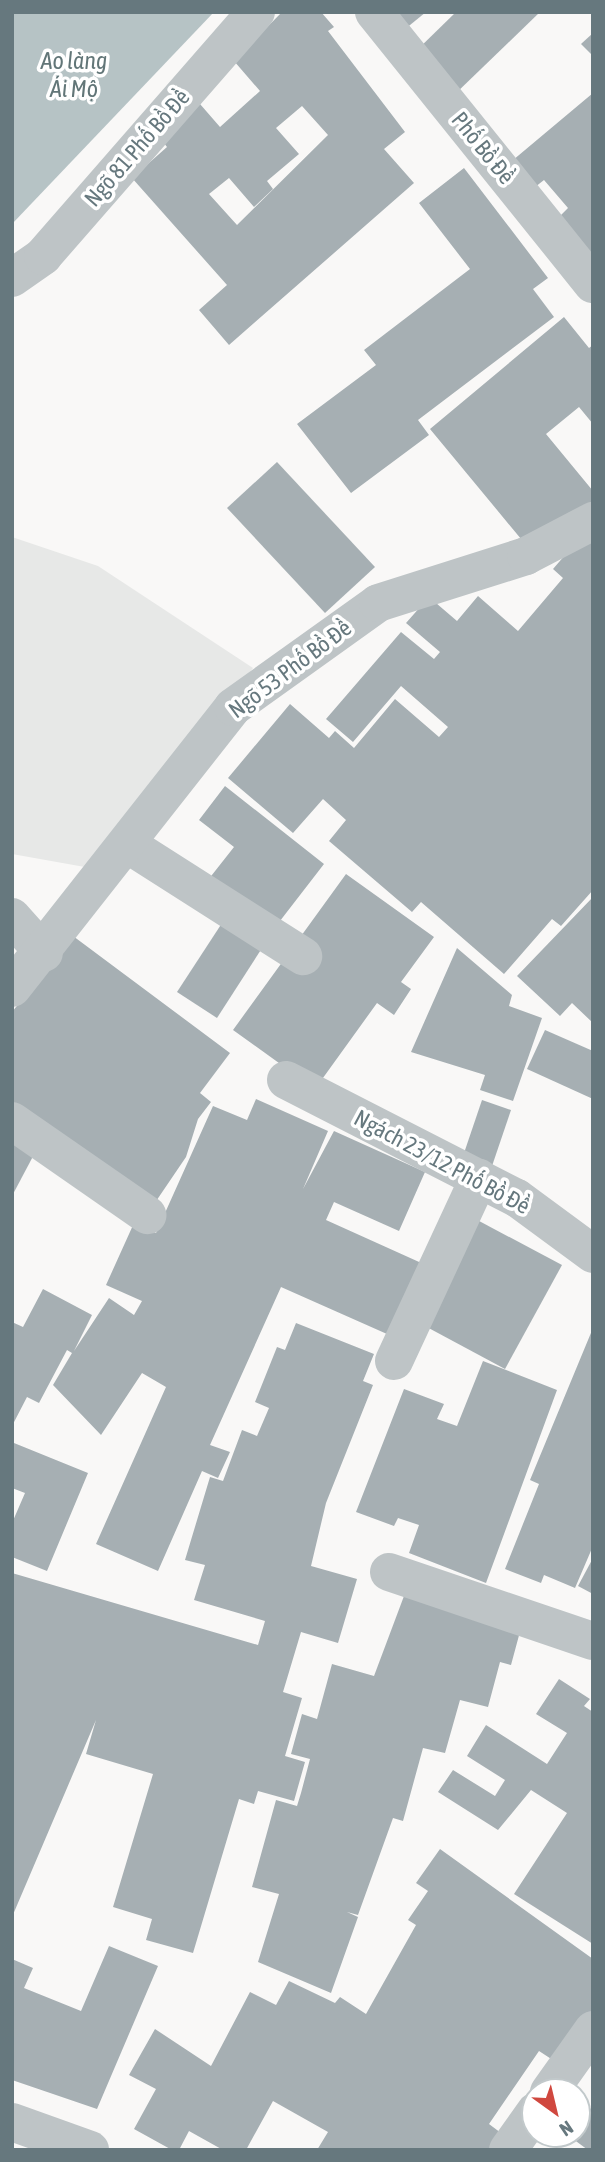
<!DOCTYPE html>
<html>
<head>
<meta charset="utf-8">
<style>
	body { margin:0 }
	#map { position:relative; width:605px; height:2162px; overflow:hidden; background:#f9f8f7; font-family:"Asap Condensed",sans-serif }
	div>[style] { position:absolute }
	.built>* { inset:0; background:#e7e8e7 }
	.water>* { inset:0; background:#b6c3c5 }
	.building>* { inset:0; background:#a6afb3 }
	.minor>* { height:38px; margin:-19px; padding:0 19px; transform-origin:19px; border-radius:19px; background:#bec4c6 }
	span { translate:-50% -50%; white-space:nowrap; text-align:center; line-height:1.15; -webkit-text-stroke:7px #fff; paint-order:stroke }
	.street-label { font-size:23px; color:#66787e }
	.water-label { font-size:24px; color:#627678; font-style:italic }
	.frame { position:absolute; inset:0; border:14px solid #66787e; pointer-events:none }
	.north { position:absolute; left:521px; top:2078px; width:70px; height:70px; box-sizing:border-box; background:#fff; border:2px solid #c2c9cb; border-radius:50%; rotate:146deg; font-size:19px; font-weight:700; line-height:28px; text-align:center; color:#66787e }
	.north::after { content:''; display:block; margin:auto; width:24px; height:32px; background:#d0483f; clip-path:polygon(50% 0,100% 100%,50% 72%,0 100%) }
</style>
</head>
<body>
<div id="map">
	<div class="built">
		<i style="clip-path:polygon(12px 537px,98px 566px,253px 668px,96px 869px,12px 854px)"></i>
	</div>
	<div class="water">
		<i style="clip-path:polygon(12px 12px,214px 12px,12px 224px)"></i>
	</div>
	<div class="building">
		<i style="clip-path:polygon(evenodd,282px 12px,321px 12px,334px 27px,328px 31px,405px 132px,384px 149px,414px 183px,229px 345px,199px 310px,227px 285px,132px 178px,167px 147px,160px 138px,200px 104px,220px 127px,260px 91px,234px 61px,282px 12px,302px 106px,328px 135px,237px 225px,209px 194px,229px 178px,254px 207px,273px 189px,267px 181px,299px 154px,276px 128px,302px 106px)"></i>
		<i style="clip-path:polygon(382px 12px,426px 12px,399px 34px)"></i>
		<i style="clip-path:polygon(456px 12px,540px 12px,453px 96px,413px 54px)"></i>
		<i style="clip-path:polygon(593px 33px,593px 56px,581px 44px)"></i>
		<i style="clip-path:polygon(593px 93px,593px 258px,559px 217px,568px 208px,544px 180px,530px 191px,507px 165px)"></i>
		<i style="clip-path:polygon(464px 168px,548px 278px,533px 289px,554px 317px,418px 420px,429px 435px,351px 493px,297px 424px,376px 365px,364px 350px,470px 269px,419px 203px)"></i>
		<i style="clip-path:polygon(564px 317px,589px 348px,593px 345px,593px 424px,579px 407px,546px 434px,593px 491px,593px 510px,531px 551px,430px 429px)"></i>
		<i style="clip-path:polygon(277px 462px,375px 567px,325px 613px,227px 508px)"></i>
		<i style="clip-path:polygon(591px 525px,593px 890px,561px 926px,552px 919px,504px 974px,421px 902px,412px 912px,329px 841px,346px 820px,323px 799px,293px 833px,228px 778px,290px 704px,329px 738px,335px 731px,354px 748px,395px 699px,439px 737px,448px 727px,401px 686px,353px 742px,326px 719px,401px 632px,434px 659px,440px 652px,406px 623px,429px 597px,457px 621px,478px 596px,518px 631px,563px 578px,553px 569px)"></i>
		<i style="clip-path:polygon(225px 786px,324px 864px,273px 930px,208px 880px,234px 847px,199px 820px)"></i>
		<i style="clip-path:polygon(346px 874px,434px 937px,401px 982px,411px 989px,394px 1015px,377px 1003px,315px 1089px,233px 1030px)"></i>
		<i style="clip-path:polygon(593px 897px,593px 1023px,572px 1003px,560px 1016px,517px 976px)"></i>
		<i style="clip-path:polygon(224px 920px,264px 945px,217px 1018px,177px 992px)"></i>
		<i style="clip-path:polygon(73px 936px,230px 1053px,200px 1093px,211px 1102px,198px 1119px,186px 1157px,148px 1213px,12px 1113px,12px 1012px)"></i>
		<i style="clip-path:polygon(457px 948px,512px 995px,509px 1006px,542px 1018px,513px 1101px,480px 1090px,485px 1075px,411px 1052px)"></i>
		<i style="clip-path:polygon(545px 1030px,593px 1051px,593px 1099px,527px 1069px)"></i>
		<i style="clip-path:polygon(256px 1099px,328px 1131px,303px 1189px,334px 1131px,425px 1172px,399px 1231px,334px 1202px,326px 1220px,428px 1266px,396px 1338px,281px 1287px,210px 1445px,230px 1452px,218px 1478px,202px 1471px,158px 1571px,96px 1544px,166px 1387px,142px 1373px,101px 1435px,53px 1385px,72px 1353px,67px 1350px,39px 1403px,27px 1397px,12px 1426px,12px 1322px,23px 1327px,43px 1289px,92px 1315px,74px 1351px,109px 1298px,134px 1315px,142px 1301px,106px 1285px,134px 1223px,156px 1233px,213px 1106px,247px 1120px)"></i>
		<i style="clip-path:polygon(482px 1100px,511px 1110px,491px 1169px,462px 1159px)"></i>
		<i style="clip-path:polygon(12px 1131px,39px 1145px,12px 1196px)"></i>
		<i style="clip-path:polygon(466px 1214px,562px 1265px,505px 1369px,410px 1318px)"></i>
		<i style="clip-path:polygon(296px 1323px,374px 1354px,363px 1381px,373px 1385px,326px 1503px,311px 1566px,357px 1579px,338px 1643px,301px 1632px,283px 1692px,302px 1698px,285px 1756px,305px 1762px,294px 1801px,258px 1791px,254px 1804px,239px 1799px,193px 1953px,146px 1940px,152px 1919px,113px 1907px,153px 1774px,86px 1754px,96px 1720px,12px 1917px,12px 1573px,258px 1645px,265px 1621px,194px 1600px,205px 1565px,185px 1560px,210px 1477px,223px 1481px,242px 1430px,257px 1436px,269px 1408px,255px 1402px,277px 1347px,285px 1350px)"></i>
		<i style="clip-path:polygon(593px 1328px,593px 1546px,575px 1588px,544px 1575px,541px 1583px,505px 1569px,539px 1484px,530px 1480px)"></i>
		<i style="clip-path:polygon(483px 1361px,557px 1390px,486px 1583px,409px 1553px,419px 1525px,398px 1518px,394px 1526px,356px 1512px,404px 1389px,444px 1404px,437px 1419px,457px 1426px)"></i>
		<i style="clip-path:polygon(14px 1443px,88px 1473px,47px 1571px,12px 1557px,12px 1523px,25px 1493px,12px 1488px)"></i>
		<i style="clip-path:polygon(593px 1558px,593px 1594px,578px 1586px)"></i>
		<i style="clip-path:polygon(404px 1596px,521px 1628px,511px 1665px,500px 1662px,488px 1707px,460px 1700px,445px 1753px,423px 1748px,403px 1821px,393px 1818px,358px 1915px,347px 1912px,358px 1917px,331px 1993px,258px 1962px,279px 1894px,252px 1887px,276px 1800px,297px 1806px,301px 1793px,310px 1759px,291px 1754px,302px 1714px,317px 1719px,332px 1664px,374px 1676px)"></i>
		<i style="clip-path:polygon(559px 1679px,590px 1699px,584px 1706px,593px 1712px,593px 1944px,514px 1894px,567px 1813px,531px 1790px,498px 1830px,438px 1792px,453px 1770px,495px 1796px,505px 1780px,467px 1756px,486px 1725px,547px 1764px,567px 1733px,536px 1714px)"></i>
		<i style="clip-path:polygon(440px 1849px,593px 1959px,593px 2021px,562px 2066px,539px 2051px,489px 2124px,501px 2133px,492px 2150px,317px 2150px,328px 2132px,273px 2101px,246px 2150px,223px 2150px,189px 2131px,179px 2150px,172px 2150px,134px 2129px,156px 2089px,129px 2075px,155px 2029px,211px 2066px,250px 1992px,276px 2005px,289px 1981px,335px 2003px,340px 1997px,366px 2014px,416px 1925px,408px 1920px,428px 1891px,416px 1883px)"></i>
		<i style="clip-path:polygon(109px 1946px,158px 1966px,97px 2109px,12px 2080px,12px 1959px,33px 1968px,24px 1988px,81px 2011px)"></i>
		<i style="clip-path:polygon(593px 2104px,593px 2150px,588px 2150px,569px 2136px,577px 2134px)"></i>
	</div>
	<div class="minor">
		<i style="left:374px;top:12px;width:349px;rotate:51.2deg"></i>
		<i style="left:12px;top:278px;width:38px;rotate:-35deg"></i>
		<i style="left:43px;top:256px;width:324px;rotate:-48.9deg"></i>
		<i style="left:127px;top:844px;width:209px;rotate:32.5deg"></i>
		<i style="left:12px;top:917px;width:48px;rotate:48.4deg"></i>
		<i style="left:12px;top:988px;width:357px;rotate:-51.8deg"></i>
		<i style="left:233px;top:707px;width:178px;rotate:-35.6deg"></i>
		<i style="left:378px;top:603px;width:155px;rotate:-17.6deg"></i>
		<i style="left:526px;top:556px;width:76px;rotate:-27.6deg"></i>
		<i style="left:286px;top:1080px;width:259px;rotate:27.1deg"></i>
		<i style="left:517px;top:1198px;width:94px;rotate:36.4deg"></i>
		<i style="left:12px;top:1121px;width:165px;rotate:34.8deg"></i>
		<i style="left:394px;top:1361px;width:202px;rotate:-65.1deg"></i>
		<i style="left:389px;top:1572px;width:215px;rotate:18.7deg"></i>
		<i style="left:549px;top:2092px;width:76px;rotate:-54.6deg"></i>
		<i style="left:12px;top:2122px;width:83px;rotate:19.7deg"></i>
		<i style="left:508px;top:2150px;width:47px;rotate:-54.6deg"></i>
	</div>
	<div class="street-label">
		<span style="left:137px;top:148px;rotate:-49deg">Ngõ 81 Phố Bồ Đề</span>
		<span style="left:483px;top:148px;rotate:51deg">Phố Bồ Đề</span>
		<span style="left:290px;top:669px;rotate:-37deg">Ngõ 53 Phố Bồ Đề</span>
		<span style="left:442px;top:1162px;rotate:28deg">Ngách 23/12 Phố Bồ Đề</span>
	</div>
	<div class="water-label">
		<span style="left:74px;top:75px">Ao làng<br>Ái Mộ</span>
	</div>
	<div class="frame"></div>
	<div class="north">N</div>
</div>
</body>
</html>
